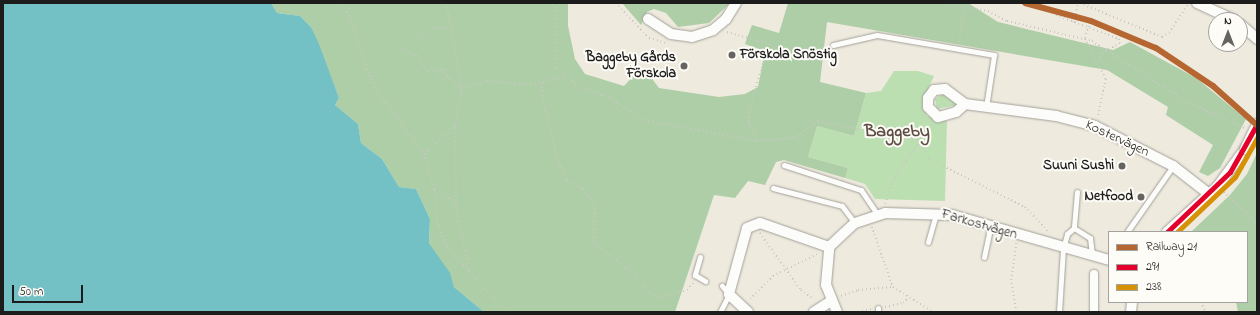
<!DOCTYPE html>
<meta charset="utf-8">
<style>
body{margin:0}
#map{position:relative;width:1260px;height:315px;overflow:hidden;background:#eeeade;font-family:"Indie Flower",sans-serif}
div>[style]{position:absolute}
.green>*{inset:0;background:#bcdfb2}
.forest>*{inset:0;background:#adcea6}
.water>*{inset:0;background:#74c1c5}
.path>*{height:1.5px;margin-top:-0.75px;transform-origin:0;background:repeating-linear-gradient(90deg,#c9c7c4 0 1px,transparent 0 4px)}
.roads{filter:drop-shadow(0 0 1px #a3a099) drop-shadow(0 0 1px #a3a099)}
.service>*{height:5px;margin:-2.5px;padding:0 2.5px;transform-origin:2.5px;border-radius:2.5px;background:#fcfcfa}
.pedestrian>*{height:8px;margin:-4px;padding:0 4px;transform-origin:4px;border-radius:4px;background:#fcfcfa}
.minor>*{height:10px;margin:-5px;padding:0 5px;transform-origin:5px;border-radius:5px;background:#fcfcfa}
.bridges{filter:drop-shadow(0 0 1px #a3a099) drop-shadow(0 0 1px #a3a099)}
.minor-bridge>*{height:10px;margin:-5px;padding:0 5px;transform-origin:5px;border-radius:5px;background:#fcfcfa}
.bus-1>*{height:5px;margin:-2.5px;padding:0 2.5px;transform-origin:2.5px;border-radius:2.5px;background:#e4002b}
.bus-2>*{height:5px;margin:-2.5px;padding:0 2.5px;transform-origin:2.5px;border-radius:2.5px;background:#d69104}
.rail-1>*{height:6px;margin:-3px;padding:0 3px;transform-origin:3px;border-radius:3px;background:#b56631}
.dots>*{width:11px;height:11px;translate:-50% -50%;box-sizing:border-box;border:2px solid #fdfcf7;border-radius:50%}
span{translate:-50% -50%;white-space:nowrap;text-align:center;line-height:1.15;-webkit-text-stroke:4px #fdfcf7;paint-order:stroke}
.poi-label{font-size:14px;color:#1c1c1c;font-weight:700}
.left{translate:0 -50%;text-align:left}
.right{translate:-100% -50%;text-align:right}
.street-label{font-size:14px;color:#1c1c1c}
.district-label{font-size:18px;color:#5e4d42;font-weight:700}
.frame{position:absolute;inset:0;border:4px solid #1c1c1c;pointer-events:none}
.legend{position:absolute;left:1108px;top:231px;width:140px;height:72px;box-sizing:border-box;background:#fdfcf7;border:1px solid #a3a29f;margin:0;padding:5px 7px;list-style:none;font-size:12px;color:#1c1c1c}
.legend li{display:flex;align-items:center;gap:8px;height:20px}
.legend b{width:20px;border:1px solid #a3a29f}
.north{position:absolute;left:1208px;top:12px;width:40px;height:40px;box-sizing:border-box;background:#fdfcf7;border:1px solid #a3a29f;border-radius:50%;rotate:0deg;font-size:11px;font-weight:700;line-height:16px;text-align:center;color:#1c1c1c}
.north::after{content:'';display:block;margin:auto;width:14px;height:18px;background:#666460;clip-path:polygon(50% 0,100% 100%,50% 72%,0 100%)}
.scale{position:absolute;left:12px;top:285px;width:71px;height:18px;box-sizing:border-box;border:2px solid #1c1c1c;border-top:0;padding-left:5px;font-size:12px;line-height:14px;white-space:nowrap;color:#1c1c1c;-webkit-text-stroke:3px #fdfcf7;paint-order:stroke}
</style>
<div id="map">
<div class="green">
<div style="clip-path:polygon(894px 71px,918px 71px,934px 76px,922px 103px,927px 116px,947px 121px,945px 201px,875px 199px,865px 184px,845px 178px,848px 168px,808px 157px,817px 126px,854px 136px,866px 93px,881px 91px)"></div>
<div style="clip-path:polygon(943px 94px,957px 104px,957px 105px,937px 109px,935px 99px)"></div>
</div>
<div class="forest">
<div style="clip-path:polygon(271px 3px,568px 3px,568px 26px,575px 59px,585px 74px,624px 86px,637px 72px,650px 76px,659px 88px,719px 97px,745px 94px,758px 87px,765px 51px,745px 44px,747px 38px,752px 25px,779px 33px,788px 3px,968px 3px,998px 22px,1113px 50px,1130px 42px,1196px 78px,1246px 119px,1220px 168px,1208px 176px,1199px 172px,1213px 145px,1166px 115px,1168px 107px,1107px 70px,827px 22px,820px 82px,866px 93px,854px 136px,817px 126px,808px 157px,848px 168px,845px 178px,784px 160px,776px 162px,765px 185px,748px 181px,735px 198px,714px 195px,675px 312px,484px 312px,454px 287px,449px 273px,429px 243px,430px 219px,416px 189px,399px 187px,382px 159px,361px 143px,358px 124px,335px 105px,339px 98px,311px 27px,300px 16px,277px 13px)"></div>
<div style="clip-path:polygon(622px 3px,730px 3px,709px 23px,678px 27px,666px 13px,654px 9px,647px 12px,641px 25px)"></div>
<div style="clip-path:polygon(1257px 153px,1257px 312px,1238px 312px,1236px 302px,1247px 302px,1247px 232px,1191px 232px,1230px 195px,1247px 174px)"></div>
</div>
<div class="water">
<div style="clip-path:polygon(3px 3px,271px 3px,277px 13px,300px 16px,311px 27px,319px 44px,339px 98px,335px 105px,358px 124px,361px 143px,382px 159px,399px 187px,416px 189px,430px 219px,429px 243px,450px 273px,454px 287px,484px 312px,3px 312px)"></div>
</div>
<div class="path">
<div style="left:338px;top:3px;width:16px;rotate:47deg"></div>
<div style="left:349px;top:15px;width:76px;rotate:70.9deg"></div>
<div style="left:374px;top:87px;width:84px;rotate:53.3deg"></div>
<div style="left:424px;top:154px;width:38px;rotate:73deg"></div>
<div style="left:435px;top:190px;width:31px;rotate:86deg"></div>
<div style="left:437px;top:221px;width:28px;rotate:69deg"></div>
<div style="left:447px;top:247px;width:88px;rotate:47.3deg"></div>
<div style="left:398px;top:3px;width:20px"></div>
<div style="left:446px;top:3px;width:86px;rotate:79.3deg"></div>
<div style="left:549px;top:3px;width:8px;rotate:30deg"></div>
<div style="left:557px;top:3px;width:65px;rotate:90deg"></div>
<div style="left:557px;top:68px;width:32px;rotate:39deg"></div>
<div style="left:582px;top:88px;width:30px;rotate:20deg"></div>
<div style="left:610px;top:98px;width:40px;rotate:32.9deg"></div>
<div style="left:644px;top:120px;width:115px;rotate:10.5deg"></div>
<div style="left:757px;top:141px;width:37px;rotate:-5deg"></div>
<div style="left:794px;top:138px;width:29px;rotate:-35deg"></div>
<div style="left:818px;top:121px;width:103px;rotate:11.2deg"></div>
<div style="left:919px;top:141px;width:21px;rotate:61deg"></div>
<div style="left:929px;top:159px;width:107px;rotate:26.6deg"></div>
<div style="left:1025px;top:207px;width:36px;rotate:46deg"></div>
<div style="left:616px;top:3px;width:48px;rotate:46.7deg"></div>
<div style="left:649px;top:38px;width:18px;rotate:16deg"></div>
<div style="left:941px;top:3px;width:48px;rotate:9.7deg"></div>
<div style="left:988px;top:11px;width:21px;rotate:28deg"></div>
<div style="left:1007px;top:21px;width:87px;rotate:13.2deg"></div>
<div style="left:1092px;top:41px;width:111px;rotate:32.8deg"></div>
<div style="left:1185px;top:101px;width:66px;rotate:24.2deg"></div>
<div style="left:1080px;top:3px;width:89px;rotate:22.5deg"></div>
<div style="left:1162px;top:37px;width:8px;rotate:-30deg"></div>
<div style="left:1169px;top:33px;width:33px;rotate:-57deg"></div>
<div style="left:1056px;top:15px;width:67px;rotate:20.9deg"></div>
<div style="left:1119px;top:39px;width:4px;rotate:76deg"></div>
<div style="left:1120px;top:43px;width:21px;rotate:149deg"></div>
<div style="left:1102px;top:54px;width:8px;rotate:113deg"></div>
<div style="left:1073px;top:22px;width:20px;rotate:-75deg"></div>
<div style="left:1089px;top:26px;width:14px;rotate:107deg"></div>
<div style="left:1085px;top:39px;width:45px;rotate:62.3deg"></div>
<div style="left:1106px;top:79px;width:39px;rotate:102deg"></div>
<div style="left:727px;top:32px;width:44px;rotate:15.9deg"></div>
<div style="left:769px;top:44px;width:67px;rotate:106.5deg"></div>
<div style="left:750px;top:108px;width:14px;rotate:94deg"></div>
<div style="left:749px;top:122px;width:21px;rotate:67deg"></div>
<div style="left:416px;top:41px;width:22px;rotate:-36deg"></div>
<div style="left:434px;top:28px;width:14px;rotate:-4deg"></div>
<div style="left:959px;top:42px;width:34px;rotate:-83deg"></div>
<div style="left:401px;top:50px;width:16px;rotate:18deg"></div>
<div style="left:416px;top:55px;width:22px;rotate:54deg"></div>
<div style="left:429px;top:73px;width:15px;rotate:-16deg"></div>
<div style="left:443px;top:69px;width:12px;rotate:59deg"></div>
<div style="left:449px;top:79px;width:16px;rotate:35deg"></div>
<div style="left:542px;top:83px;width:16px;rotate:86deg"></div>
<div style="left:543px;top:99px;width:63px;rotate:76.2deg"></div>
<div style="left:558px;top:160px;width:22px;rotate:66deg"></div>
<div style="left:567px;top:180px;width:18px;rotate:29deg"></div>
<div style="left:583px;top:189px;width:19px;rotate:51deg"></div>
<div style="left:595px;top:204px;width:39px;rotate:91deg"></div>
<div style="left:594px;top:243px;width:43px;rotate:37.4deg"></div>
<div style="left:628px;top:269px;width:40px;rotate:46deg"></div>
<div style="left:656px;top:298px;width:32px;rotate:-14deg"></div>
<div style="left:687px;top:290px;width:9px;rotate:-49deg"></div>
<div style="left:424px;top:154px;width:42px;rotate:-42.1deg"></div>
<div style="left:435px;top:190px;width:24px;rotate:30deg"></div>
<div style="left:1224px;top:192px;width:45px;rotate:43.2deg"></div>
<div style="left:885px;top:204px;width:24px;rotate:-73deg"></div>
<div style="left:892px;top:181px;width:70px;rotate:-54.9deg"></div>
<div style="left:872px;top:227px;width:64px;rotate:70.7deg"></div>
<div style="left:893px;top:287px;width:47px;rotate:32deg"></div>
<div style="left:760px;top:233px;width:70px;rotate:54.3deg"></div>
<div style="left:801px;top:290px;width:16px;rotate:35deg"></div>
<div style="left:469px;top:272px;width:64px;rotate:-101.7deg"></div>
<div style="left:456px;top:209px;width:83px;rotate:-90.7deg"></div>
<div style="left:455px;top:126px;width:39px;rotate:-80deg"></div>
<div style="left:462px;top:88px;width:26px;rotate:-16deg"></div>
<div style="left:487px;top:81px;width:44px;rotate:5.2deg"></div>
<div style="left:531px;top:85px;width:33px;rotate:-14deg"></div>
<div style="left:841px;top:296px;width:18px;rotate:-19deg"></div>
<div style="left:858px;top:290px;width:34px;rotate:-5deg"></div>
<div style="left:750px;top:299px;width:33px;rotate:-45deg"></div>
<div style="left:773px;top:276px;width:49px;rotate:-26.6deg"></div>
<div style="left:1201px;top:302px;width:9px;rotate:63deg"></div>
<div style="left:885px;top:307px;width:18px;rotate:-13deg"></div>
<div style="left:903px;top:303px;width:6px;rotate:-45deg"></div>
<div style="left:858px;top:312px;width:14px;rotate:-12deg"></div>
<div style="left:1016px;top:312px;width:32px;rotate:-99deg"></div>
<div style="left:1011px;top:280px;width:37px;rotate:-82deg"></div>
</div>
<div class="roads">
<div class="service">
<div style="left:833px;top:45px;width:45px;rotate:-12.8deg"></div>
<div style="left:877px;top:35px;width:119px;rotate:9.7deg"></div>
<div style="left:994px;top:55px;width:53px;rotate:98.7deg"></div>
<div style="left:784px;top:165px;width:81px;rotate:18deg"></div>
<div style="left:861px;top:190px;width:30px;rotate:56deg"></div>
<div style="left:773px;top:188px;width:71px;rotate:14.6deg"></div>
<div style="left:842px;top:206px;width:21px;rotate:53deg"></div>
<div style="left:1077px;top:192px;width:36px;rotate:95deg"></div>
<div style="left:1074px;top:228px;width:19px;rotate:32deg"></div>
<div style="left:1090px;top:238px;width:17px;rotate:83deg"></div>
<div style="left:1127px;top:232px;width:80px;rotate:-55.1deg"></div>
<div style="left:928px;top:242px;width:29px;rotate:-74deg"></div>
<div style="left:700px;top:257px;width:19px;rotate:106deg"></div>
<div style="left:695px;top:275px;width:12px;rotate:31deg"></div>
<div style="left:984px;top:257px;width:29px;rotate:-78deg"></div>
<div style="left:720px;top:312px;width:20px;rotate:-63deg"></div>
<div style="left:729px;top:294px;width:11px;rotate:-131deg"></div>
<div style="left:878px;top:312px;width:4px;rotate:-90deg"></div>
<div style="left:1059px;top:312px;width:63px;rotate:-86.4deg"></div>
<div style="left:1063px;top:249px;width:16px;rotate:-75deg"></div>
<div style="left:1067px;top:234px;width:9px;rotate:-41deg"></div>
</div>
<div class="pedestrian">
<div style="left:1094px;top:312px;width:38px;rotate:-90deg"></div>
</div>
<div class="minor">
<div style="left:1197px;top:3px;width:41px;rotate:24.7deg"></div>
<div style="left:648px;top:19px;width:27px;rotate:33deg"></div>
<div style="left:671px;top:34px;width:21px;rotate:8deg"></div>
<div style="left:692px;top:37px;width:22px;rotate:-18deg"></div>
<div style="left:713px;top:30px;width:17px;rotate:-40deg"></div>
<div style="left:726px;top:19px;width:19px;rotate:-58deg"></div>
<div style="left:1240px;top:24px;width:23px;rotate:41deg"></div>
<div style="left:965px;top:104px;width:12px;rotate:138deg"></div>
<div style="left:956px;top:112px;width:19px;rotate:164deg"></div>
<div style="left:938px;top:117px;width:14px;rotate:-135deg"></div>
<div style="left:928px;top:107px;width:9px;rotate:-90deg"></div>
<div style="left:928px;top:98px;width:10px;rotate:-53deg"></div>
<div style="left:934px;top:90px;width:11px;rotate:-5deg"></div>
<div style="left:945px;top:89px;width:25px;rotate:37deg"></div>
<div style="left:965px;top:104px;width:92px;rotate:7.5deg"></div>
<div style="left:1056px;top:116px;width:40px;rotate:14.4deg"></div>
<div style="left:1095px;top:126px;width:88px;rotate:27.1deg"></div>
<div style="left:1173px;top:166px;width:46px;rotate:37.9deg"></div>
<div style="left:1167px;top:232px;width:69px;rotate:-42deg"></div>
<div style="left:1218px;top:186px;width:46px;rotate:-53.9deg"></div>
<div style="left:748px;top:312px;width:26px;rotate:-137deg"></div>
<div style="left:729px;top:294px;width:68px;rotate:-74.7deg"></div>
<div style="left:747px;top:228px;width:14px;rotate:-21deg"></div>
<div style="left:760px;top:223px;width:73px;rotate:19.2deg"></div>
<div style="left:814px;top:312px;width:20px;rotate:-33deg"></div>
<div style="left:837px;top:312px;width:29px;rotate:-112deg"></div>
<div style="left:826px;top:285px;width:38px;rotate:-85deg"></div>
<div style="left:829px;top:247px;width:35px;rotate:-43deg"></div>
<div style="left:855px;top:223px;width:32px;rotate:-18deg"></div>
<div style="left:885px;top:213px;width:67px;rotate:1.7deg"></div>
<div style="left:952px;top:215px;width:163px;rotate:16deg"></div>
<div style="left:1131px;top:312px;width:10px;rotate:-84deg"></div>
</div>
</div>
<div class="bridges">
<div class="minor-bridge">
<div style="left:1245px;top:149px;width:28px;rotate:-64deg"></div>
</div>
</div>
<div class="bus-1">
<div style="left:1167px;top:232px;width:87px;rotate:-43.6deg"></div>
<div style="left:1230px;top:172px;width:55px;rotate:-60.6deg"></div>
</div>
<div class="bus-2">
<div style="left:1177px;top:232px;width:80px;rotate:-43.5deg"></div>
<div style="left:1235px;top:177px;width:45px;rotate:-60.6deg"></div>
</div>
<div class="rail-1">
<div style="left:1025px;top:3px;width:68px;rotate:15.3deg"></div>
<div style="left:1091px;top:21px;width:70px;rotate:22.6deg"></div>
<div style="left:1156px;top:48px;width:69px;rotate:33.7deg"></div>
<div style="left:1213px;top:86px;width:59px;rotate:41.6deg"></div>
</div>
<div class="dots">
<div style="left:732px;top:55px;background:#666460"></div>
<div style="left:684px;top:66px;background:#666460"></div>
<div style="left:1122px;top:166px;background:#666460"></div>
<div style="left:1141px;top:197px;background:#666460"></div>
</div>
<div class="poi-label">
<span class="left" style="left:740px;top:55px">Förskola Snöstig</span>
<span class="right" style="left:676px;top:66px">Baggeby Gårds<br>Förskola</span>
<span class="right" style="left:1114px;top:166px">Suuni Sushi</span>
<span class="right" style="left:1133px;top:197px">Netfood</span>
</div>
<div class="street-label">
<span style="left:1117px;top:139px;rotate:25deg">Kostervägen</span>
<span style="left:979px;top:225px;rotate:16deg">Farkostvägen</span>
</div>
<div class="district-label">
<span style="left:897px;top:132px">Baggeby</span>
</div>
<div class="frame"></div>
<ul class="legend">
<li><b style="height:5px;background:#b56631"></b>Railway 21</li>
<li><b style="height:5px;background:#e4002b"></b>291</li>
<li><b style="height:5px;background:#d69104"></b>238</li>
</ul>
<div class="north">N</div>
<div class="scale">50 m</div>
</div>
